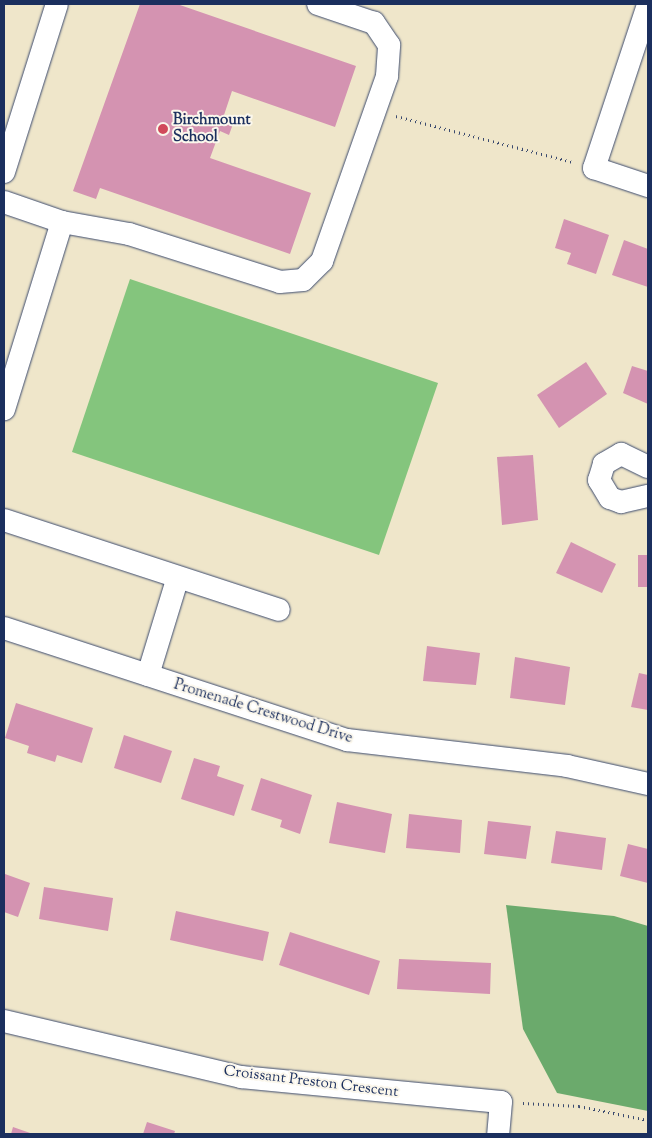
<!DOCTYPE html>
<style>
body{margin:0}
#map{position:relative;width:652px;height:1138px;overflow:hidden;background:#efe6ca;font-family:"Sorts Mill Goudy",serif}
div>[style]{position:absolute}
.green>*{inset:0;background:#84c57d}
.forest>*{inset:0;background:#6baa6c}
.building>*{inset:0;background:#d493b1}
.path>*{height:3px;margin-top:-1.5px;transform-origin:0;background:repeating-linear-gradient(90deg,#3b4a6e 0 1px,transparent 0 5px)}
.roads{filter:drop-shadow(0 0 1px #3b4a6e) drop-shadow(0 0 1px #3b4a6e)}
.minor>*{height:22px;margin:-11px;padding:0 11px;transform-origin:11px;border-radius:11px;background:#fff}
.dots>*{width:14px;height:14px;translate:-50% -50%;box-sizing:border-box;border:2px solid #fbf7ec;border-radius:50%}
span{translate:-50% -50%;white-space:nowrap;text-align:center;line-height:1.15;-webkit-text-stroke:4px #fbf7ec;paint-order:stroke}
.poi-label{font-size:15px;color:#1b2f5e;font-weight:700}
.left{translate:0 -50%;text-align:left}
.street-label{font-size:15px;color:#1b2f5e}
.frame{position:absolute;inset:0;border:5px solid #1b2f5e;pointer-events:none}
</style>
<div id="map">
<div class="green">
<div style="clip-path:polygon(130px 279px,438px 383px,379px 555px,72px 452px)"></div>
</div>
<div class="forest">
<div style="clip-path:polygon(506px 905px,614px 916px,648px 926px,648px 1111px,557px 1093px,523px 1029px)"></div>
</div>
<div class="building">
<div style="clip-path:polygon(140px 4px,177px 4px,356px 66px,335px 127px,232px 91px,223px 118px,234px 121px,229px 135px,220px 131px,210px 158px,311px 193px,290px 254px,100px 188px,96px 199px,73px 191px)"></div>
<div style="clip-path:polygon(564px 219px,609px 235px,596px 274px,567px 264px,571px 253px,555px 248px)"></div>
<div style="clip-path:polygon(624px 240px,648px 249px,648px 287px,612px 275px)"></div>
<div style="clip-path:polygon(586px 362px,607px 394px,559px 428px,537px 395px)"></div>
<div style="clip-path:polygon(632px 366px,648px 371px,648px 404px,623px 393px)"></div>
<div style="clip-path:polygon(533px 455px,538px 520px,502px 525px,497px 457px)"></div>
<div style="clip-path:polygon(571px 542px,616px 564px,602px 593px,556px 573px)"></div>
<div style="clip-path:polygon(638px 555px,648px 555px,648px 587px,638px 587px)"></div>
<div style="clip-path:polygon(427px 646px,480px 653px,476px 685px,423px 681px)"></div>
<div style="clip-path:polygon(515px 657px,570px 667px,565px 705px,510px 698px)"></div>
<div style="clip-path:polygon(639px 673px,648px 675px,648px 710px,631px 707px)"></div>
<div style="clip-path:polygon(16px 703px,93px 728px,82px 763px,57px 755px,55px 762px,27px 753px,29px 746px,5px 738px)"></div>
<div style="clip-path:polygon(124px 735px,172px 751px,161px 783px,114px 768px)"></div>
<div style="clip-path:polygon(194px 758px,220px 766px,217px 776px,244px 785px,234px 816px,181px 799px)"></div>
<div style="clip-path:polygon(261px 778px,312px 795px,300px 834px,280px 827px,282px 820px,251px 810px)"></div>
<div style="clip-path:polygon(337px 802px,392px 814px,385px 853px,329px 843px)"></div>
<div style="clip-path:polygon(409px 814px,462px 820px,460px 853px,406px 848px)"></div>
<div style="clip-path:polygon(488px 821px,531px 826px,526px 859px,484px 854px)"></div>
<div style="clip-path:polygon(556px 831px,606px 838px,602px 870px,551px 863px)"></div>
<div style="clip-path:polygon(628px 844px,648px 849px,648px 883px,620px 876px)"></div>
<div style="clip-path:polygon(5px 874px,30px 883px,18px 917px,4px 912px)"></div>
<div style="clip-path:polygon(44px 887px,113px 898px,108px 931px,39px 919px)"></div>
<div style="clip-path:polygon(176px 911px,269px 932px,263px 961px,170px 940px)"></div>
<div style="clip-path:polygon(290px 932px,380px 961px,369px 995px,279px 965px)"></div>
<div style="clip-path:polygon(399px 959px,491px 963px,490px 994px,397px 989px)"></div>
<div style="clip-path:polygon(147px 1122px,175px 1131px,174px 1134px,143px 1134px)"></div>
<div style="clip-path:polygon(13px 1127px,33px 1134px,11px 1134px)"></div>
</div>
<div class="path">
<div style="left:396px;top:116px;width:182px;rotate:14.6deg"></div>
<div style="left:523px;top:1103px;width:56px;rotate:3.1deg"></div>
<div style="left:579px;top:1106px;width:70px;rotate:11.5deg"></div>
</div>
<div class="roads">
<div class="minor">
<div style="left:648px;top:5px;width:172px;rotate:108.3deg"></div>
<div style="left:594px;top:168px;width:57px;rotate:18.4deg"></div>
<div style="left:4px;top:172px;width:176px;rotate:-72.5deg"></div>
<div style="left:4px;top:202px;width:61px;rotate:19deg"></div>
<div style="left:62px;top:222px;width:196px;rotate:107.2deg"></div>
<div style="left:62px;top:222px;width:68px;rotate:10.2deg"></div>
<div style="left:129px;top:234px;width:158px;rotate:17.6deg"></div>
<div style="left:280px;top:282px;width:23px;rotate:-5deg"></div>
<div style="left:303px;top:280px;width:27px;rotate:-45deg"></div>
<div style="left:322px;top:261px;width:196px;rotate:-70.6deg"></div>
<div style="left:387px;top:76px;width:31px;rotate:-86deg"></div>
<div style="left:389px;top:45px;width:27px;rotate:-124deg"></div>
<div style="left:374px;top:23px;width:59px;rotate:-161.3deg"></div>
<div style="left:648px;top:467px;width:30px;rotate:-154deg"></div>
<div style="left:621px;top:454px;width:20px;rotate:150deg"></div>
<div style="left:604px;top:464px;width:17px;rotate:107deg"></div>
<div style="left:599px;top:480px;width:21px;rotate:59deg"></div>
<div style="left:610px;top:498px;width:12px;rotate:20deg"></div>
<div style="left:621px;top:502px;width:28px;rotate:-13deg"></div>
<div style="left:4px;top:520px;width:289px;rotate:18.1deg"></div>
<div style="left:4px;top:628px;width:361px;rotate:18.1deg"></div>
<div style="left:347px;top:740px;width:222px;rotate:6.7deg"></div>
<div style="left:567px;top:766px;width:83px;rotate:12.5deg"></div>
<div style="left:148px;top:675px;width:102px;rotate:-73deg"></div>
<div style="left:4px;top:1021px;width:244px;rotate:13.3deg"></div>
<div style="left:241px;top:1077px;width:261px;rotate:5.5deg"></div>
<div style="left:501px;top:1102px;width:32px;rotate:95deg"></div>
</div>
</div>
<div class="dots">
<div style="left:163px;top:129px;background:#d1495b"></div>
</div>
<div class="poi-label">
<span class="left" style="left:173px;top:129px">Birchmount<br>School</span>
</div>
<div class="street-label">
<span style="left:263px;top:712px;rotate:17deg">Promenade Crestwood Drive</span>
<span style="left:311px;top:1082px;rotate:7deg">Croissant Preston Crescent</span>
</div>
<div class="frame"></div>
</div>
